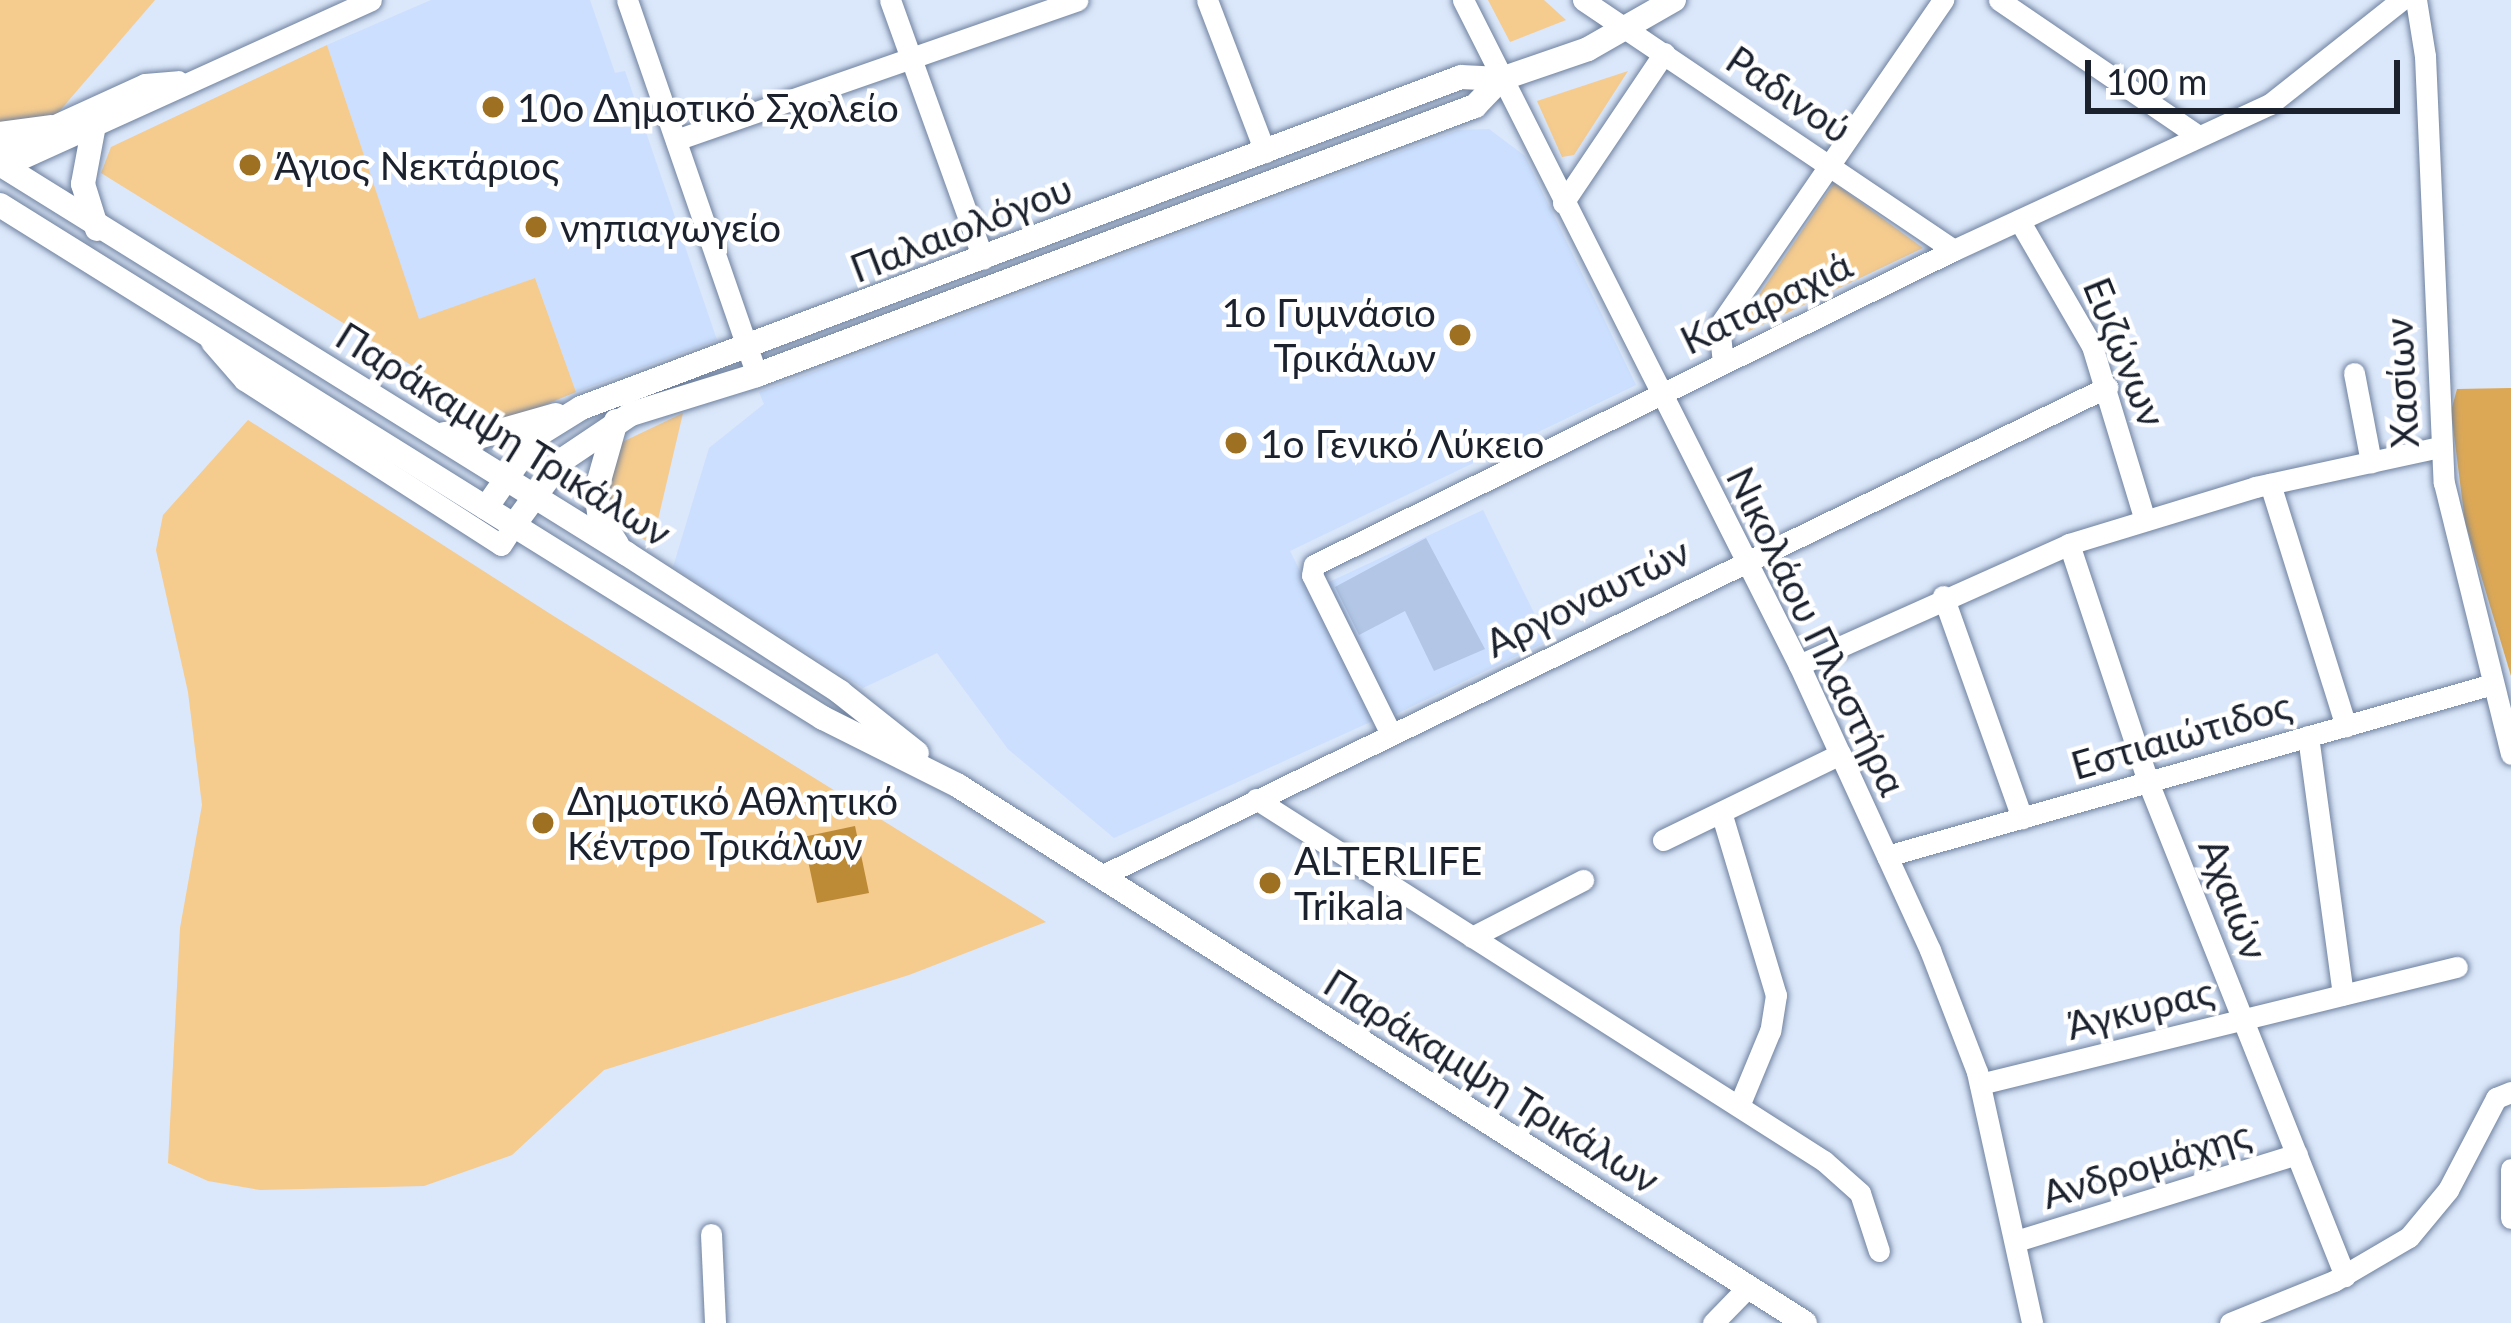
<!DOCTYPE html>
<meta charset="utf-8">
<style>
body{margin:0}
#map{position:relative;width:2511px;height:1323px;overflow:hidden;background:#dbe7fa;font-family:Lato,sans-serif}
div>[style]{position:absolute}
.built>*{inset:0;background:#ccdffe}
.green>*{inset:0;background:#f5cb8e}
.forest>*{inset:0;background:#dca856}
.water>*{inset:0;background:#bd8a36}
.building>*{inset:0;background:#b3c6e6}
.roads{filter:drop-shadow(0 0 3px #6f819e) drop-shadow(0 0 3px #6f819e)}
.minor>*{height:21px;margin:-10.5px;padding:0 10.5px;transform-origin:10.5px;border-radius:10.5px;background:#fff}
.major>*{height:24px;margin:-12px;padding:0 12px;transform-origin:12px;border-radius:12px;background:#fff}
.dots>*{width:33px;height:33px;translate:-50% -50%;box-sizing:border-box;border:6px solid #fff;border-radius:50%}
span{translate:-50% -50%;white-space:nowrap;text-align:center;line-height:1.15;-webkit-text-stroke:9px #fff;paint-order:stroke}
.street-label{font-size:39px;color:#1b222e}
.poi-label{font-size:39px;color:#1b222e}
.left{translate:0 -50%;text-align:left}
.right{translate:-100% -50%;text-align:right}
.scale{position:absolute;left:2085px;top:60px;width:315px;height:54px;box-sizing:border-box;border:6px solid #1b222e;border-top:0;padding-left:15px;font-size:36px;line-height:42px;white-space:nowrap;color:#1b222e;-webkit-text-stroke:9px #fff;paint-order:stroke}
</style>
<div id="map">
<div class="built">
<div style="clip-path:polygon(431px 0,590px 0,615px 73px,625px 71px,717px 340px,576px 392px,535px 278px,419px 320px,327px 45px)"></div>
<div style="clip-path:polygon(1489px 129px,1525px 156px,1636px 385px,1290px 551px,1375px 720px,1114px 838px,1008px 749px,937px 653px,863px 688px,673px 567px,709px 448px,764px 404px,759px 392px,1458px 130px)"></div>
<div style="clip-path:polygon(1483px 510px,1548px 641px,1392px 716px,1327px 583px)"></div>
</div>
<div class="green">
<div style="clip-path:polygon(0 0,155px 0,57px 114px,45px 123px,0 125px)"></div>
<div style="clip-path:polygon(1488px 0,1544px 0,1566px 20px,1510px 42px)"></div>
<div style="clip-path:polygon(327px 45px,419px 319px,535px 278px,576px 392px,503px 422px,101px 173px,111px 147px)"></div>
<div style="clip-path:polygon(1628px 71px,1574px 155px,1562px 157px,1537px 101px)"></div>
<div style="clip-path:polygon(1834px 183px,1923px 248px,1745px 333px,1743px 319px)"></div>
<div style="clip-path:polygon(683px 413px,652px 545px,620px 523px,604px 490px,616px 445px)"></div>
<div style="clip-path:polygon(248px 420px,552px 615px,1046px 922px,909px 975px,604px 1070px,512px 1155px,424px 1186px,260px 1190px,208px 1181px,168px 1163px,180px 928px,202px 805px,188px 692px,156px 550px,163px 515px)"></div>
</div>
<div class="forest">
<div style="clip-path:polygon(2511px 388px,2511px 676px,2465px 522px,2451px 411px,2457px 389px)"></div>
</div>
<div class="water">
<div style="clip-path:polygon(855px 826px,869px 893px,817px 903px,803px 837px)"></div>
</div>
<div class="building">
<div style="clip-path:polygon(1426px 538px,1485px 649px,1434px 671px,1405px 611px,1359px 635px,1335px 587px)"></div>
</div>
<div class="roads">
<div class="minor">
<div style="left:627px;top:0;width:397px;rotate:70.9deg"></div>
<div style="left:890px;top:0;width:275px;rotate:70.2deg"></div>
<div style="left:1207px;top:0;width:163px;rotate:69.1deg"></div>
<div style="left:1463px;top:0;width:745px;rotate:63.19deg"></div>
<div style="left:1799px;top:665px;width:314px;rotate:65.3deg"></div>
<div style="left:1930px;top:950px;width:131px;rotate:68.9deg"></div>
<div style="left:1977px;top:1072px;width:257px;rotate:77.6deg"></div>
<div style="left:1583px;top:0;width:447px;rotate:34deg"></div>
<div style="left:1999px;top:0;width:241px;rotate:34.3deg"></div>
<div style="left:2416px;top:0;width:57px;rotate:80.9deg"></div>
<div style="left:2425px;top:56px;width:427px;rotate:87.5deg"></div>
<div style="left:2444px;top:483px;width:279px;rotate:76.1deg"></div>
<div style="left:676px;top:140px;width:425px;rotate:-19.2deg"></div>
<div style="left:0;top:150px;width:159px;rotate:-24.5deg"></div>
<div style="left:145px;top:84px;width:33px;rotate:-5deg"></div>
<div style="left:3px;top:167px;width:404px;rotate:-24.4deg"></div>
<div style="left:1563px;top:203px;width:181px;rotate:-56deg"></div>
<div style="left:2019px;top:220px;width:146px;rotate:59.9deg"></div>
<div style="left:2092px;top:346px;width:182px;rotate:73.1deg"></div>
<div style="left:211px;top:342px;width:50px;rotate:49deg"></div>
<div style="left:244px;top:380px;width:305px;rotate:32.7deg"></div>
<div style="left:501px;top:545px;width:24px;rotate:-57deg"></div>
<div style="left:1723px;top:363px;width:37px;rotate:-96deg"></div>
<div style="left:1719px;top:326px;width:396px;rotate:-55.5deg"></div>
<div style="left:2354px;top:373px;width:91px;rotate:79.2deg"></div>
<div style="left:2270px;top:484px;width:254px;rotate:72.6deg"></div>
<div style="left:2069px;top:544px;width:251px;rotate:71.6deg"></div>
<div style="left:2148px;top:782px;width:532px;rotate:68.26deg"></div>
<div style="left:1943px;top:596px;width:236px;rotate:70.4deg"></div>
<div style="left:1799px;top:665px;width:296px;rotate:-24.1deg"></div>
<div style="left:2069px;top:544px;width:195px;rotate:-17deg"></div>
<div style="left:2255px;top:487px;width:189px;rotate:-12.2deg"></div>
<div style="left:1390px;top:732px;width:175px;rotate:-116.4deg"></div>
<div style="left:1312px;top:575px;width:10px;rotate:-79deg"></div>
<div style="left:1314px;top:565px;width:713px;rotate:-26.21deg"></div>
<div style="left:1954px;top:250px;width:348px;rotate:-24.8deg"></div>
<div style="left:2270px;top:104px;width:167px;rotate:-38.4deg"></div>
<div style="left:2308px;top:736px;width:261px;rotate:82.3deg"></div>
<div style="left:1256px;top:799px;width:674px;rotate:32.51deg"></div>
<div style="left:1824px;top:1161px;width:48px;rotate:41.6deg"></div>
<div style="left:1860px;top:1193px;width:61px;rotate:71.9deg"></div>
<div style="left:1721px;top:812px;width:191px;rotate:73.3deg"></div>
<div style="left:1776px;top:995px;width:36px;rotate:99deg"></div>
<div style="left:1770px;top:1031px;width:81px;rotate:112.5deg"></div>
<div style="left:1663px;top:840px;width:197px;rotate:-25.9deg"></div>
<div style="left:1887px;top:856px;width:630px;rotate:-15.85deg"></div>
<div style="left:1101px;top:876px;width:1119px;rotate:-25.92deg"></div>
<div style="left:1472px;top:937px;width:125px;rotate:-27.2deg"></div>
<div style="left:1980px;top:1084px;width:491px;rotate:-13.8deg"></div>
<div style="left:2511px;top:1169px;width:49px;rotate:90deg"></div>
<div style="left:711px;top:1234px;width:89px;rotate:87.4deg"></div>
<div style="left:2016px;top:1241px;width:294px;rotate:-17.2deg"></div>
<div style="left:1713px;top:1323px;width:50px;rotate:-45.8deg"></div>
<div style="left:2230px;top:1323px;width:112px;rotate:-22deg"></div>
<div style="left:2334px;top:1281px;width:87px;rotate:-30.4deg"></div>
<div style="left:2409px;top:1237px;width:61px;rotate:-50.3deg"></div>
<div style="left:2448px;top:1190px;width:104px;rotate:-62.4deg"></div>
<div style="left:2496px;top:1098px;width:16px;rotate:-22deg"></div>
</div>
<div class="major">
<div style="left:94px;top:125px;width:60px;rotate:100.6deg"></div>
<div style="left:83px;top:184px;width:47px;rotate:72.7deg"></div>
<div style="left:0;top:134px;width:51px;rotate:-7.8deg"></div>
<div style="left:0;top:164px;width:738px;rotate:31.88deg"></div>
<div style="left:627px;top:554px;width:254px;rotate:32.9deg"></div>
<div style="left:840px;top:692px;width:98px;rotate:38.4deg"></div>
<div style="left:0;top:205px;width:970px;rotate:31.94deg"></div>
<div style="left:823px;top:718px;width:150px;rotate:26.6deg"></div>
<div style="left:957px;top:785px;width:1004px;rotate:32.39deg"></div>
<div style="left:616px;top:421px;width:73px;rotate:105.9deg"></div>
<div style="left:596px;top:491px;width:27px;rotate:82deg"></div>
<div style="left:600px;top:518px;width:31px;rotate:57deg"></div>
<div style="left:444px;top:434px;width:31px;rotate:7deg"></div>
<div style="left:475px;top:438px;width:84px;rotate:-15.9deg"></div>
<div style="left:486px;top:508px;width:88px;rotate:-55.2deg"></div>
<div style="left:536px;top:436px;width:53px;rotate:-31.9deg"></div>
<div style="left:581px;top:408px;width:940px;rotate:-20.61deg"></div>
<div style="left:1461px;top:77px;width:40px;rotate:2.9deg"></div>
<div style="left:1501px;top:79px;width:92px;rotate:-19deg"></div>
<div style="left:1588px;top:49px;width:99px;rotate:-29.7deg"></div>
<div style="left:514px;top:525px;width:79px;rotate:-53.7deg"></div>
<div style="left:561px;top:461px;width:84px;rotate:-33.9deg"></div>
<div style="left:631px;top:414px;width:132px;rotate:-17.2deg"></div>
<div style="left:757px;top:375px;width:767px;rotate:-20.54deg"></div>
<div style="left:1475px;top:106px;width:37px;rotate:-46deg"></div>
</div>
</div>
<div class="dots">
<div style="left:493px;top:107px;background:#9e7122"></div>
<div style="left:250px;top:165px;background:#9e7122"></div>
<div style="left:536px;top:227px;background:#9e7122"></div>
<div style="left:1460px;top:335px;background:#9e7122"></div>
<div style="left:1236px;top:443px;background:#9e7122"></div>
<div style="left:543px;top:823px;background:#9e7122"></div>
<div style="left:1270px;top:883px;background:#9e7122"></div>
</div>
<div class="street-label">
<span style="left:1789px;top:94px;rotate:34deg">Ραδινού</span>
<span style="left:961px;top:228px;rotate:-21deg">Παλαιολόγου</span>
<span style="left:1766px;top:302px;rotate:-26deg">Καταραχιά</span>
<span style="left:2125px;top:352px;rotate:68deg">Ευζώνων</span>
<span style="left:2401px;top:383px;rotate:-93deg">Χασίων</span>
<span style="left:504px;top:434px;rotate:32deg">Παράκαμψη Τρικάλων</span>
<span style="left:1587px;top:597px;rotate:-26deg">Αργοναυτών</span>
<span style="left:1817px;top:631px;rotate:64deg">Νικολάου Πλαστήρα</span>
<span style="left:2181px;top:735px;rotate:-16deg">Εστιαιώτιδος</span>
<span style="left:2234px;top:899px;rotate:69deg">Αχαιών</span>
<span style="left:2140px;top:1008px;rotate:-14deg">Άγκυρας</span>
<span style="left:1492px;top:1081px;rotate:32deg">Παράκαμψη Τρικάλων</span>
<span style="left:2146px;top:1164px;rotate:-17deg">Ανδρομάχης</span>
</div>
<div class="poi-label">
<span class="left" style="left:517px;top:107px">10ο Δημοτικό Σχολείο</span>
<span class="left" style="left:274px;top:165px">Άγιος Νεκτάριος</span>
<span class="left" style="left:560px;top:227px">νηπιαγωγείο</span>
<span class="right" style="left:1436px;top:335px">1ο Γυμνάσιο<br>Τρικάλων</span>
<span class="left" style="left:1260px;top:443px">1ο Γενικό Λύκειο</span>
<span class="left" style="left:567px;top:823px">Δημοτικό Αθλητικό<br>Κέντρο Τρικάλων</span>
<span class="left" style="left:1294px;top:883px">ALTERLIFE<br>Trikala</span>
</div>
<div class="scale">100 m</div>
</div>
